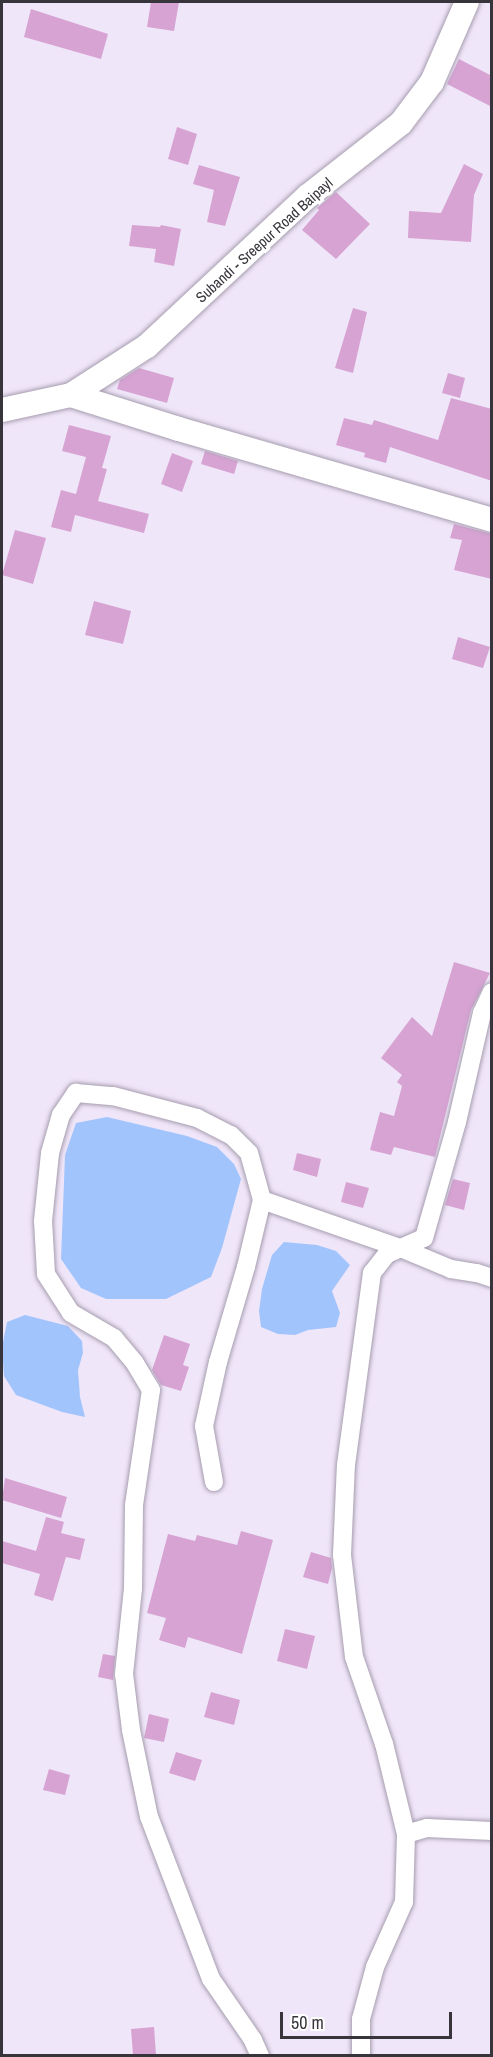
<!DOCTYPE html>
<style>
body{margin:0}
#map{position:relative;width:493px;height:2057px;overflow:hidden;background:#f0e6f9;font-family:"Archivo Narrow",sans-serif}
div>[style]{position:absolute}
.water>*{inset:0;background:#a2c4fc}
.building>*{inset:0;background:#d7a3d3}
.roads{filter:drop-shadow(0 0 2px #a69daf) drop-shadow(0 0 2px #a69daf)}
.minor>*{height:18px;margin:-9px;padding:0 9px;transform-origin:9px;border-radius:9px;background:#fff}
.tertiary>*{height:24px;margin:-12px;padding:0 12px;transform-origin:12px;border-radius:12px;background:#fff}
span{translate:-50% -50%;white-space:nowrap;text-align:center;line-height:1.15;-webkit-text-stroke:6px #fff;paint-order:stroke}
.street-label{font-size:15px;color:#38343c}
.frame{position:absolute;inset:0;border:3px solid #38343c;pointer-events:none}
.scale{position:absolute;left:280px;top:2012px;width:172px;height:27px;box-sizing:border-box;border:3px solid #38343c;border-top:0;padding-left:8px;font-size:18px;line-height:21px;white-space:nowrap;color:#38343c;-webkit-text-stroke:4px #fff;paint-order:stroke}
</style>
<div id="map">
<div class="water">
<div style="clip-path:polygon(107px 1117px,187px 1136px,217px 1147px,234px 1164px,241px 1179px,222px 1248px,211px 1277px,166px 1299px,106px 1299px,81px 1288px,61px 1259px,65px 1155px,76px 1123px)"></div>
<div style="clip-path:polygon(284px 1242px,317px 1245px,336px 1251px,350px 1265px,332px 1291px,340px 1313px,336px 1327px,308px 1330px,295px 1335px,278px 1334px,261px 1327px,259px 1311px,262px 1289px,272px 1255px)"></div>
<div style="clip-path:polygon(25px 1315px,68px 1326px,82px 1341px,83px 1353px,78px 1370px,80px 1397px,85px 1417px,62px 1412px,16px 1395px,4px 1376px,2px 1347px,7px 1322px)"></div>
</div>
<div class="building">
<div style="clip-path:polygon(151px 2px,179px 2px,174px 31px,147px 27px)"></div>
<div style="clip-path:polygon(31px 9px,108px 34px,101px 59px,24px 37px)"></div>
<div style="clip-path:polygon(459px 59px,492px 76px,492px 107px,447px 84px)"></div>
<div style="clip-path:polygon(177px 127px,197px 134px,188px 165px,168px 159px)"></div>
<div style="clip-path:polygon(464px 164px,483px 174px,474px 195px,471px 242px,408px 238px,409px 211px,441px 213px)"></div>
<div style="clip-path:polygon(199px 165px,240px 177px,225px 226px,207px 222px,214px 190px,193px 184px)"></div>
<div style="clip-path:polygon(336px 192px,370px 224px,336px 259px,302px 230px,319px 210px,317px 208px)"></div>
<div style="clip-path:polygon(132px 225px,160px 227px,161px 225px,181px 229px,174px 266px,154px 262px,156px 249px,129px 246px)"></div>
<div style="clip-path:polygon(353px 308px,367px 312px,353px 373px,335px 368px)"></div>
<div style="clip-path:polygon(139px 368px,174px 378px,167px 403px,117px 389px,120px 380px)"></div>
<div style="clip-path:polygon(448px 373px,465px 378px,460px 398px,442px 393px)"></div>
<div style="clip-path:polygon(451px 398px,492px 409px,492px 481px,390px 447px,386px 463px,364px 457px,365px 453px,336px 445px,344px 418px,372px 425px,374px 420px,438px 440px)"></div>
<div style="clip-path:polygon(69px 425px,111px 436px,102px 468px,107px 469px,98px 501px,149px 514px,144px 533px,75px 515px,71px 532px,51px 527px,61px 490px,76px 494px,86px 457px,62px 451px)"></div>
<div style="clip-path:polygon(205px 451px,238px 461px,234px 474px,201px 464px)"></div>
<div style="clip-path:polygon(172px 453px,193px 461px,182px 492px,161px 484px)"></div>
<div style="clip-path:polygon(454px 524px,492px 534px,492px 579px,454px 570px,462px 540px,450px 538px)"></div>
<div style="clip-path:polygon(15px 530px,46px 538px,33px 584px,2px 575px)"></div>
<div style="clip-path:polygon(94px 601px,131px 611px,123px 644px,85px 635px)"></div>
<div style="clip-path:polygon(458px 637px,490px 647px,483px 668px,452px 659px)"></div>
<div style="clip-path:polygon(454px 962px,490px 973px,471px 1010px,435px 1157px,394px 1147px,391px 1155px,370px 1150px,380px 1112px,394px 1116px,402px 1086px,397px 1082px,402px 1075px,381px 1058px,412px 1017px,432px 1036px)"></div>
<div style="clip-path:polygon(297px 1153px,321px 1159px,317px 1177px,293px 1170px)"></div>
<div style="clip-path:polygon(453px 1179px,470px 1183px,464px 1210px,445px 1205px)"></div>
<div style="clip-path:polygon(346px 1182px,369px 1188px,363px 1208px,341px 1202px)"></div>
<div style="clip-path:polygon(164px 1335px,190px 1344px,183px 1365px,189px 1367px,181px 1391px,161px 1385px,152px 1370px)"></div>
<div style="clip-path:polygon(5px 1478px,67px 1497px,61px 1518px,2px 1500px)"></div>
<div style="clip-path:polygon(46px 1517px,64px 1522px,61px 1533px,85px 1539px,80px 1560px,66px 1557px,53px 1601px,34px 1595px,40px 1574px,2px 1563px,2px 1541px,36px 1551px)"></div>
<div style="clip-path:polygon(241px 1531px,273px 1540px,242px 1654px,188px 1637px,185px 1648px,159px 1640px,166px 1618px,147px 1613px,168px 1534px,195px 1541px,197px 1535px,237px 1545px)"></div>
<div style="clip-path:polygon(311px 1552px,331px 1558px,332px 1568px,328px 1584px,303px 1577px)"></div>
<div style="clip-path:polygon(285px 1629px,315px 1636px,307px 1669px,277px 1661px)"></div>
<div style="clip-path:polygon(103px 1654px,115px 1656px,113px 1680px,98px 1677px)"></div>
<div style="clip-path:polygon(211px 1692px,240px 1700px,234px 1725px,204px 1717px)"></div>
<div style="clip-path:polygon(149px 1714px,169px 1719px,164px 1742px,144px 1738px)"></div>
<div style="clip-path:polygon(176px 1752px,202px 1760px,195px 1781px,169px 1773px)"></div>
<div style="clip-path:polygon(49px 1769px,70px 1775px,65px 1795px,43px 1790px)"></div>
<div style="clip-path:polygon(154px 2027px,156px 2055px,133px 2055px,131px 2029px)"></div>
</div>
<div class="roads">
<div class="minor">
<div style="left:214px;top:1482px;width:57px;rotate:-100.1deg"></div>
<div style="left:204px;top:1426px;width:66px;rotate:-77.7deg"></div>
<div style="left:218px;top:1362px;width:99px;rotate:-73.6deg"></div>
<div style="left:246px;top:1267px;width:69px;rotate:-76.6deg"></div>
<div style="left:406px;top:1834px;width:22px;rotate:-16deg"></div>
<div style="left:427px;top:1828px;width:65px;rotate:2.6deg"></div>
<div style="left:260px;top:2056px;width:17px;rotate:-114deg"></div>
<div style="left:253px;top:2040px;width:74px;rotate:-124.5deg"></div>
<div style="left:211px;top:1979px;width:173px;rotate:-110.9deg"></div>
<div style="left:149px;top:1817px;width:89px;rotate:-101.7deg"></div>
<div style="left:131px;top:1730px;width:56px;rotate:-97.1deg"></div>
<div style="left:124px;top:1674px;width:85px;rotate:-84deg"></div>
<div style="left:133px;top:1589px;width:84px;rotate:-89.3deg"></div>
<div style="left:134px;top:1505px;width:116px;rotate:-81.6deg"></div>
<div style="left:151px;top:1390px;width:31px;rotate:-121deg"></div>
<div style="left:135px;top:1363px;width:33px;rotate:-130deg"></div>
<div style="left:114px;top:1338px;width:50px;rotate:-149.8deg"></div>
<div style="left:71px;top:1313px;width:46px;rotate:-122.7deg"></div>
<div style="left:46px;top:1274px;width:53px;rotate:-93.2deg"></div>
<div style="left:43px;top:1221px;width:68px;rotate:-84.1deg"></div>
<div style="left:50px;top:1153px;width:40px;rotate:-74deg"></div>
<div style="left:61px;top:1115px;width:27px;rotate:-56deg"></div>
<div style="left:76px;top:1093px;width:37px;rotate:5deg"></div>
<div style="left:113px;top:1096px;width:87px;rotate:14.7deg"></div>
<div style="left:197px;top:1118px;width:38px;rotate:27deg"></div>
<div style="left:231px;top:1135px;width:25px;rotate:45deg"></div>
<div style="left:249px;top:1153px;width:49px;rotate:74.5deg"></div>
<div style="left:262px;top:1200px;width:149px;rotate:19.2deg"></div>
<div style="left:403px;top:1249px;width:52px;rotate:22.6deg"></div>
<div style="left:451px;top:1269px;width:26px;rotate:9deg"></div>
<div style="left:477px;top:1273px;width:16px;rotate:18deg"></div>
<div style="left:361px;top:2056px;width:37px;rotate:-90deg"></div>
<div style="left:361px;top:2019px;width:54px;rotate:-74.9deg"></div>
<div style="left:375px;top:1967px;width:71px;rotate:-66deg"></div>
<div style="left:404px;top:1902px;width:68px;rotate:-88.3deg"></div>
<div style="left:406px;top:1834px;width:93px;rotate:-103.7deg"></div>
<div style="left:384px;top:1744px;width:92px;rotate:-109deg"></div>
<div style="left:354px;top:1657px;width:103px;rotate:-96.7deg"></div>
<div style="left:342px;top:1555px;width:90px;rotate:-87.5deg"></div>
<div style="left:346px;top:1465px;width:194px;rotate:-82.3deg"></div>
<div style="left:372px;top:1273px;width:24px;rotate:-52deg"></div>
<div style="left:387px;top:1254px;width:40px;rotate:-23.4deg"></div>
<div style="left:424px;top:1238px;width:121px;rotate:-74.1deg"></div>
<div style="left:457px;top:1122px;width:112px;rotate:-77.1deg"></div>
<div style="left:482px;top:1013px;width:23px;rotate:-65deg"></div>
</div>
<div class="tertiary">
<div style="left:71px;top:395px;width:113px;rotate:17.5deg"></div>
<div style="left:179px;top:429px;width:326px;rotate:16.2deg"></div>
<div style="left:2px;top:410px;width:71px;rotate:-12.3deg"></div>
<div style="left:71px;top:395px;width:90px;rotate:-32.8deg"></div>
<div style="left:147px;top:346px;width:220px;rotate:-43deg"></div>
<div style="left:308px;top:196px;width:118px;rotate:-38.1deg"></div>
<div style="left:401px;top:123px;width:51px;rotate:-52.9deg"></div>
<div style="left:432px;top:82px;width:87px;rotate:-66.4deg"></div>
</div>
</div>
<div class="street-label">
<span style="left:264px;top:240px;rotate:-42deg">Subandi - Sreepur Road Baipayl</span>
</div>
<div class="frame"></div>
<div class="scale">50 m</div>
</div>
